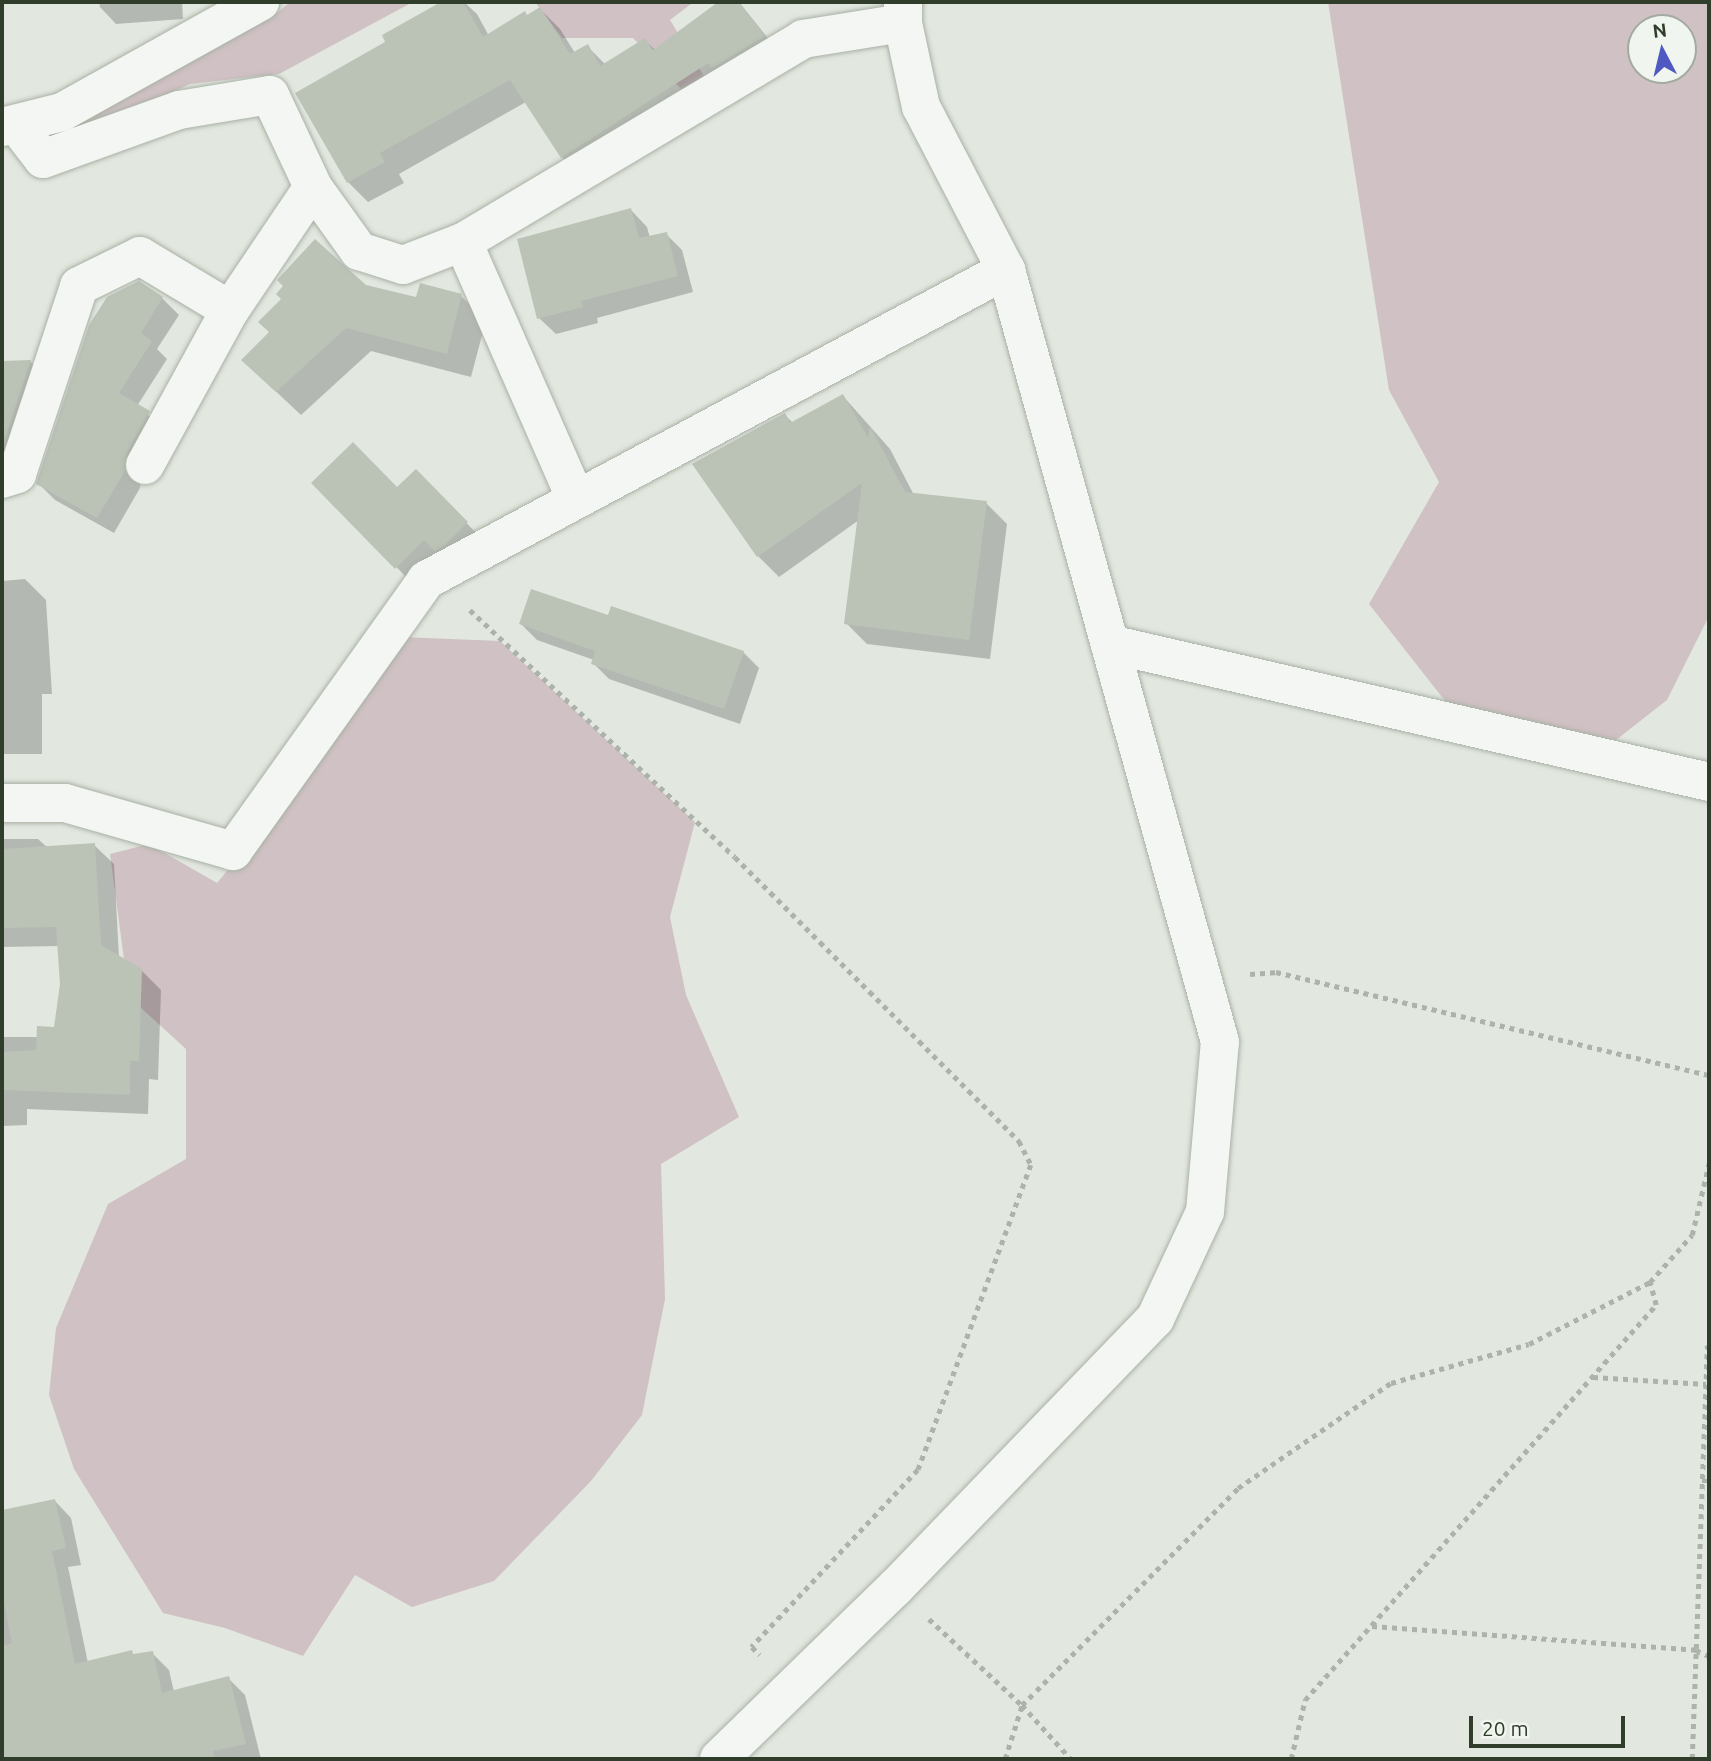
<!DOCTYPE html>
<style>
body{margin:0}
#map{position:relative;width:1711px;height:1761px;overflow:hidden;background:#e2e7df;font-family:Ubuntu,sans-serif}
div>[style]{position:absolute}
.green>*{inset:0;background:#d0c1c4}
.shadow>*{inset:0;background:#0003}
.building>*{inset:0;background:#bbc3b7}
.path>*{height:4.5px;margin-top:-2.25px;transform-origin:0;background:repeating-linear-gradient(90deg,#acb3aa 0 5px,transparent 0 10px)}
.roads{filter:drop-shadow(0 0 2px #a9b1a5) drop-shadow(0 0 2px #a9b1a5)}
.minor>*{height:38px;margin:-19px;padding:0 19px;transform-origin:19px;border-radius:19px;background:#f3f6f2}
span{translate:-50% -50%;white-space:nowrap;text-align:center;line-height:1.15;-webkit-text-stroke:5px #f1f5ef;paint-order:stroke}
.frame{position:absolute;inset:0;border:4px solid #2f3d2a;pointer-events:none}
.north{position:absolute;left:1627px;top:14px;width:70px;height:70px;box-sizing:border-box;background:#f1f5ef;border:2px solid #a3aba0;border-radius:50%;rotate:353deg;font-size:19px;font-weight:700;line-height:28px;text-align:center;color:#2f3d2a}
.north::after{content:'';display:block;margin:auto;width:24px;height:32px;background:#5058c1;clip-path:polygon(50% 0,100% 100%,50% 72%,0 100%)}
.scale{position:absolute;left:1469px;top:1716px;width:156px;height:32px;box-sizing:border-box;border:4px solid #2f3d2a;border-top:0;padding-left:9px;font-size:21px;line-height:24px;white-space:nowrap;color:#2f3d2a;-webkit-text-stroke:5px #f1f5ef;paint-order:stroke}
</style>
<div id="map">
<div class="green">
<div style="clip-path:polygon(290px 2px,413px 2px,279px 74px,190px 84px,68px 141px,63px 124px,272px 17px)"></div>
<div style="clip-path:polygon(535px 2px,708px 2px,691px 4px,670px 20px,704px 76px,683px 91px,633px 38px,562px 38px)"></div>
<div style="clip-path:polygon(evenodd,1328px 2px,1709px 2px,1709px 616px,1667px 700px,1616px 740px,1464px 725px,1369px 604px,1439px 482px,1389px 390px,1328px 2px,1641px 28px,1683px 28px,1683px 70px,1641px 70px,1641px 28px)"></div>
<div style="clip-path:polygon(401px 637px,500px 641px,695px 822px,670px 917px,686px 995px,739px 1117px,661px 1164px,665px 1299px,642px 1415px,591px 1481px,494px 1581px,412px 1607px,355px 1575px,303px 1656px,225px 1628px,163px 1613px,74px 1469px,49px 1395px,56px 1328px,108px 1204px,186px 1159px,186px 1049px,129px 997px,110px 854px,149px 844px,217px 883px,248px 846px)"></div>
</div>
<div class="shadow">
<div style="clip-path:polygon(99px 2px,182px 2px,183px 19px,116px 24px,100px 7px)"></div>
<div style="clip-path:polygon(444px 2px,464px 2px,477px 14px,489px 36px,540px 9px,560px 29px,575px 53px,587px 46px,606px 65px,645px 40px,655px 50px,721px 2px,739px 2px,783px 57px,582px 177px,562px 157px,526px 102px,399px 174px,404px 183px,368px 202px,348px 182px,388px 43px,384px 36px)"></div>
<div style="clip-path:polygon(631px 210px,647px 227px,650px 238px,666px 234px,682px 250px,693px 292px,597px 318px,598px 323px,556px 334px,539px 318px)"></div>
<div style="clip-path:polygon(139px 283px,162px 298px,179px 315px,157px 349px,167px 359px,137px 406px,165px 429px,142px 472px,140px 488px,114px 533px,55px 500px,38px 483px)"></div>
<div style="clip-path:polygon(365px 287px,418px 299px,461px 296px,486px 320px,471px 377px,371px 351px,301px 415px,268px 384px)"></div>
<div style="clip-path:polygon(31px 362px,47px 378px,2px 464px,2px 363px)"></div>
<div style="clip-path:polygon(843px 396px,890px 449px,914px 495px,986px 503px,1007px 524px,990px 659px,867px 644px,846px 623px,859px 520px,779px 577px,758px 556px,695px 465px,785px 415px,793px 423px)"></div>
<div style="clip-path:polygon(416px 471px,483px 540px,413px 584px,314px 483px,397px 490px)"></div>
<div style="clip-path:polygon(25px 579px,46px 600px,52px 694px,42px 694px,42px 754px,2px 754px,2px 581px)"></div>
<div style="clip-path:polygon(609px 617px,743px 652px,759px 668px,740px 724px,609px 679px,593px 663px,594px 660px,537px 640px,521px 624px)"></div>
<div style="clip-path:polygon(2px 839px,38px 839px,48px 848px,94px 845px,114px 864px,119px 958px,141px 970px,161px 990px,158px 1080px,149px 1079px,148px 1114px,27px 1109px,27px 1125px,2px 1126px,2px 1037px,39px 1037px,55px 1028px,62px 984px,59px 946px,2px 947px)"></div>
<div style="clip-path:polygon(55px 1501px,71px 1518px,81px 1565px,68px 1567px,88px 1663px,131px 1652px,135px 1656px,152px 1653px,169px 1670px,174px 1692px,228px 1678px,245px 1695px,261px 1759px,2px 1759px,2px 1512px)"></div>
</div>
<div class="building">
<div style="clip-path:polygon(441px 2px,463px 2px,483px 37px,525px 11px,527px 15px,540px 7px,570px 54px,588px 44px,600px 66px,645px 38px,653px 50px,718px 2px,739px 2px,765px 36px,712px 68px,708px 63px,561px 158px,510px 80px,380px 153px,385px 162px,347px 183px,295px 93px,385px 42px,382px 35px)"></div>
<div style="clip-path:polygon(631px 208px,639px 238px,667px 232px,678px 276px,581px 301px,583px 307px,537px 319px,517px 239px)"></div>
<div style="clip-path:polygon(315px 239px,366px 285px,416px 297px,420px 283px,462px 294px,447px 354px,346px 328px,276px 392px,241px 360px,269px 332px,258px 322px,281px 299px,276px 294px,283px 286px,277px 280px)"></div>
<div style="clip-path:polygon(139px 281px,163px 297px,141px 333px,152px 341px,119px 393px,150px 411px,126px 454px,125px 471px,97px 518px,36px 484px,89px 325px,107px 297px)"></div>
<div style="clip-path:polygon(31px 360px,2px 448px,2px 361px)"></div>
<div style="clip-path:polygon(843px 394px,868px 438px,870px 426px,905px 492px,987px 501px,969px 640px,844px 624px,862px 483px,757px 557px,692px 464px,785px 413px,790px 423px)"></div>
<div style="clip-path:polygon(353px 442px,397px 487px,416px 469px,468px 522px,445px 545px,434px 551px,424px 540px,395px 569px,311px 483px)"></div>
<div style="clip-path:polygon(531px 589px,608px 615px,611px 606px,744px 651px,724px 709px,591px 664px,595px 651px,519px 624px)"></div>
<div style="clip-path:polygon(95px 843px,101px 945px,142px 969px,139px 1061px,130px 1061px,130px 1095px,2px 1090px,2px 1052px,36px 1050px,37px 1026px,54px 1027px,60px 984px,56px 927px,2px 928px,2px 849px)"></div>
<div style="clip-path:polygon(55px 1499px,66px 1548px,52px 1551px,75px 1664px,132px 1650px,133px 1654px,153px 1651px,162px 1693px,229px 1676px,246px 1744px,213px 1751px,215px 1759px,2px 1759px,2px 1646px,12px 1643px,2px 1593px,2px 1510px)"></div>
</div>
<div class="path">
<div style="left:470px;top:610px;width:362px;rotate:43deg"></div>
<div style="left:735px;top:857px;width:402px;rotate:45deg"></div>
<div style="left:1019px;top:1141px;width:27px;rotate:63deg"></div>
<div style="left:1031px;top:1165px;width:325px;rotate:110.3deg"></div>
<div style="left:918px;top:1470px;width:243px;rotate:133.2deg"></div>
<div style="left:752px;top:1647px;width:11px;rotate:45deg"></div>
<div style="left:1250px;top:974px;width:26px;rotate:-4deg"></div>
<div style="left:1276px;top:972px;width:445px;rotate:13.4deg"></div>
<div style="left:1593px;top:1377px;width:113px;rotate:3.5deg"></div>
<div style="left:1702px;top:1481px;width:7px"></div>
<div style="left:929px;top:1619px;width:127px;rotate:42.8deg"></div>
<div style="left:1022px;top:1705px;width:73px;rotate:47.8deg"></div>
<div style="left:1372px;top:1626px;width:325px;rotate:4.2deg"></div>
<div style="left:1696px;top:1650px;width:14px;rotate:25deg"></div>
<div style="left:1005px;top:1759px;width:57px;rotate:-72.5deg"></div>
<div style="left:1022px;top:1705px;width:306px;rotate:-45.1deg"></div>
<div style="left:1238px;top:1488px;width:186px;rotate:-34.5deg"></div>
<div style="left:1391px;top:1383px;width:143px;rotate:-15.8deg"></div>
<div style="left:1529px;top:1344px;width:136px;rotate:-27.1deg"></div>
<div style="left:1650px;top:1282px;width:63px;rotate:-48.2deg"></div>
<div style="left:1692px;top:1235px;width:74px;rotate:-76.7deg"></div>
<div style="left:1291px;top:1759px;width:61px;rotate:-76.7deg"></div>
<div style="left:1305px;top:1700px;width:528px;rotate:-48.38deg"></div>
<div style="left:1656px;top:1305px;width:24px;rotate:-105deg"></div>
<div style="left:1692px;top:1759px;width:414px;rotate:-87.9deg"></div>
</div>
<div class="roads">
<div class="minor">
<div style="left:16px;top:124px;width:44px;rotate:52.4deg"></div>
<div style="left:43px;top:159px;width:145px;rotate:-19.8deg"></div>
<div style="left:179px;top:110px;width:92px;rotate:-9.4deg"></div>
<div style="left:270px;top:95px;width:102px;rotate:64.9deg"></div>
<div style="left:313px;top:187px;width:79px;rotate:54.3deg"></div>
<div style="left:359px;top:251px;width:46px;rotate:17.7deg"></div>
<div style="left:403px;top:265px;width:64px;rotate:-21deg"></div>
<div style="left:463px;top:242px;width:281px;rotate:66.3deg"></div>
<div style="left:2px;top:127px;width:62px;rotate:-14deg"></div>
<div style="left:62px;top:112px;width:227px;rotate:-29.1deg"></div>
<div style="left:463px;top:242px;width:396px;rotate:-30.8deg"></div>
<div style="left:803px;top:39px;width:101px;rotate:-9.1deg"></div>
<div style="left:145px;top:465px;width:177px;rotate:-61.3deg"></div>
<div style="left:230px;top:310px;width:148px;rotate:-56deg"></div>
<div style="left:2px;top:479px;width:16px;rotate:-18deg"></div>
<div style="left:17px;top:474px;width:198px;rotate:-71.7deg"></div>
<div style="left:79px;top:286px;width:68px;rotate:-26.2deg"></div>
<div style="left:140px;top:256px;width:105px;rotate:31deg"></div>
<div style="left:1110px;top:644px;width:615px;rotate:12.97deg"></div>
<div style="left:2px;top:803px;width:63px"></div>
<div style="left:65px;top:803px;width:175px;rotate:15.9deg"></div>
<div style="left:233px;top:851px;width:333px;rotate:-54.5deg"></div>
<div style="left:426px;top:580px;width:658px;rotate:-28.12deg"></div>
<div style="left:719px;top:1759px;width:245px;rotate:-44.2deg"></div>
<div style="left:895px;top:1588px;width:374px;rotate:-46deg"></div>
<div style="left:1155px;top:1319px;width:118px;rotate:-65deg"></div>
<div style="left:1205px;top:1212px;width:171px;rotate:-85deg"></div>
<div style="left:1220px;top:1042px;width:801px;rotate:-105.49deg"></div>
<div style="left:1006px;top:270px;width:184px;rotate:-117.5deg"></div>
<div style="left:921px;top:107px;width:86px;rotate:-102.1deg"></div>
<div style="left:903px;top:23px;width:21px;rotate:-90deg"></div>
</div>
</div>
<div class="frame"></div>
<div class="north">N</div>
<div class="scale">20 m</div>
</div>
